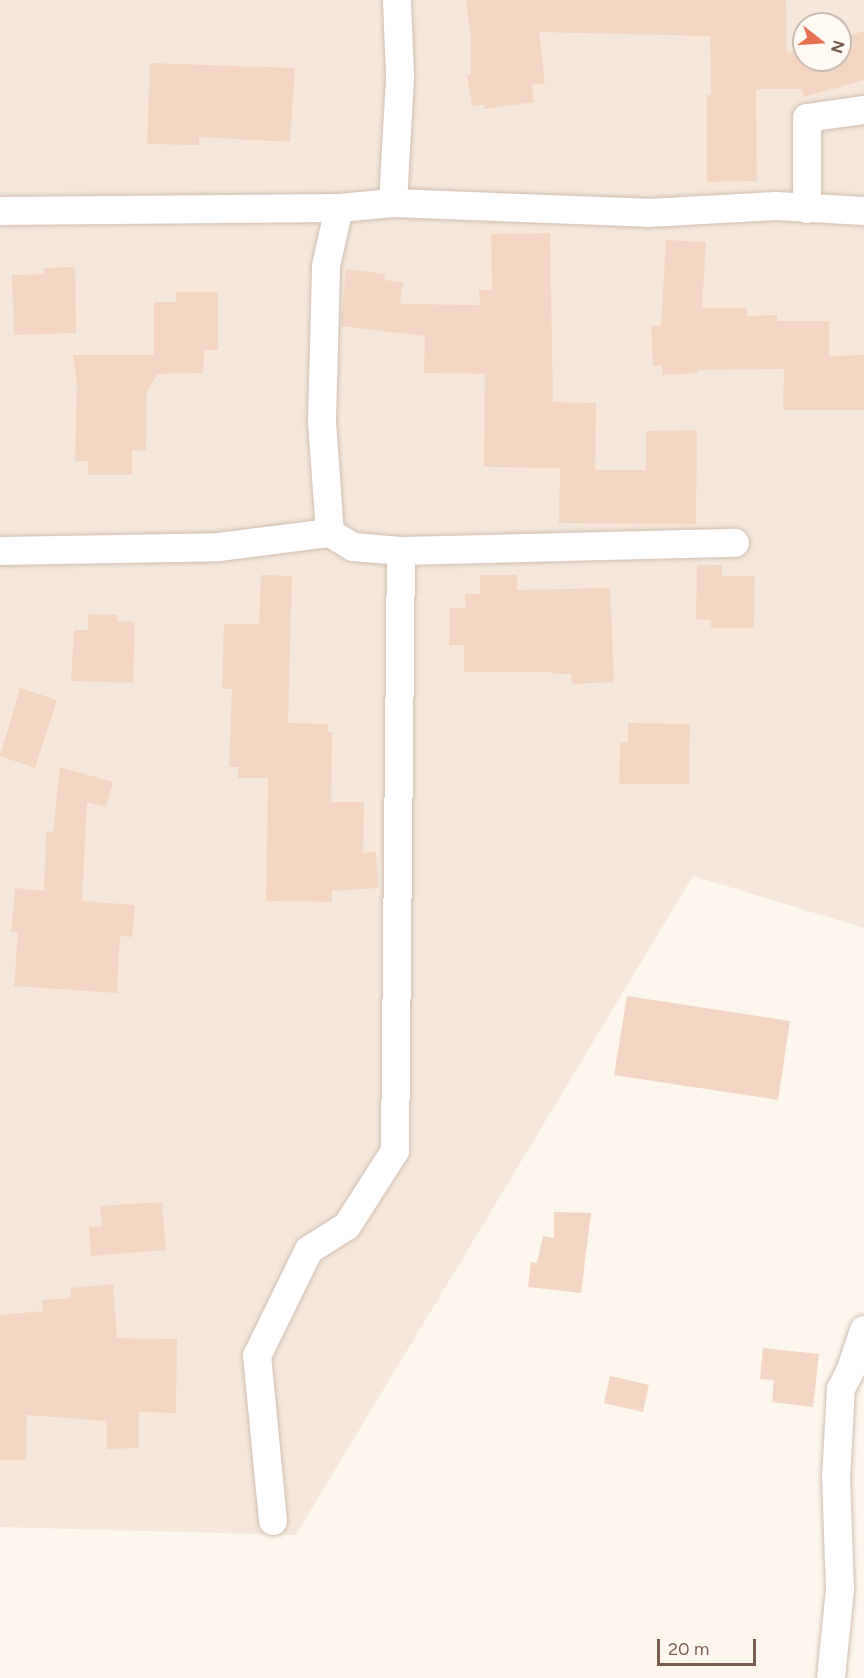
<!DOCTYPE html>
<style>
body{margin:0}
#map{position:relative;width:864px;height:1678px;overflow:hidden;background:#fdf6ec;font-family:Figtree,sans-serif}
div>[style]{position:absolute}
.residential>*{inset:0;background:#f5e8da}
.building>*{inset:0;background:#f3d5c3}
.roads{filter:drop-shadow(0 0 2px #d1beb0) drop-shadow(0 0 2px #d1beb0)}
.minor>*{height:28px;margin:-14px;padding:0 14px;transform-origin:14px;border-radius:14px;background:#fff}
span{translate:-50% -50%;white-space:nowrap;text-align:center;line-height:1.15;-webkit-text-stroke:6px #fffaf3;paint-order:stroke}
.north{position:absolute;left:792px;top:12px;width:60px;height:60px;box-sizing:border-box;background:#fffaf3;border:2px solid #cabbb1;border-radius:50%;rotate:107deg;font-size:16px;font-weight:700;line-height:24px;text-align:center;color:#7a5c4d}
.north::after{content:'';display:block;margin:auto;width:21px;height:27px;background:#e76f51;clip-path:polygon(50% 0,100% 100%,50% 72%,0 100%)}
.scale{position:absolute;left:657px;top:1639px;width:99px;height:27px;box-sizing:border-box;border:3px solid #7a5c4d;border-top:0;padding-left:8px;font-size:18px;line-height:21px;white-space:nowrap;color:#7a5c4d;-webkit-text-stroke:4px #fffaf3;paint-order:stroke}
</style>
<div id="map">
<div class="residential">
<div style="clip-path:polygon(evenodd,0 0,864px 0,864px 928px,693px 876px,296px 1535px,0 1527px,0 0,804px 24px,840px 24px,840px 60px,804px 60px,804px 24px)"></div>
</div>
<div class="building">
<div style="clip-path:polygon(466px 0,786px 0,787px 53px,804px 48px,804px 60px,840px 60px,840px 38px,864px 31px,864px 80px,804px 97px,801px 89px,756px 89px,757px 181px,707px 182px,707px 95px,711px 95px,710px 36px,539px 32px,545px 83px,532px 85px,534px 102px,484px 109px,484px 105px,472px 106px,467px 75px,471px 75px,471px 40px)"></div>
<div style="clip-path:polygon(150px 63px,295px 68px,290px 142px,199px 137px,199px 145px,147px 144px)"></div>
<div style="clip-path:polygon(550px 233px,553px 402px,596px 403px,595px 470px,646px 470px,646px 431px,697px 430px,696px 524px,559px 523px,560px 468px,484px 467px,485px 374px,424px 373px,425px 336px,341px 326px,346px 269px,385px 274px,384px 280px,403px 282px,400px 304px,480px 305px,479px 290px,492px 290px,491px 234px)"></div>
<div style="clip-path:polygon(666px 240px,706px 242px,702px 308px,747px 308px,747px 316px,777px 315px,777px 321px,829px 321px,829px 356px,864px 355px,864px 410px,783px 410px,784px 369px,698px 370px,699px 373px,662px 375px,662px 365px,653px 366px,651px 326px,661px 326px)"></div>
<div style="clip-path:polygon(75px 267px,76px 333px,14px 335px,12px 275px,44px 274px,44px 268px)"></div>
<div style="clip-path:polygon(176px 292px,218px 292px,218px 350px,204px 350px,203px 373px,158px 374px,147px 391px,146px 450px,132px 451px,132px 475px,88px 475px,88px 461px,75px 461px,77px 384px,73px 355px,154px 355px,154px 302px,176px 302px)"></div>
<div style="clip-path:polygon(697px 565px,722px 565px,722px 576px,755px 576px,754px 628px,711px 628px,711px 620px,696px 619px)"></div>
<div style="clip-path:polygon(261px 575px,292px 576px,288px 723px,328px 724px,328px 732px,332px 732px,331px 802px,364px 802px,363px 853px,376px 852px,379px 888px,332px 891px,332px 902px,266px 901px,268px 778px,238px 778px,238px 767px,229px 767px,232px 689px,222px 689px,224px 624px,259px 624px)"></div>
<div style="clip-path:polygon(480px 575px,517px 575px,517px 590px,610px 588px,614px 682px,572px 684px,571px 674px,553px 674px,553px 672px,464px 672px,464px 645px,449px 645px,449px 608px,465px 608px,465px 594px,480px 594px)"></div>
<div style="clip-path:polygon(88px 614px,117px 615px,117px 621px,135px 622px,133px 683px,71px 681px,74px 630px,88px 630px)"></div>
<div style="clip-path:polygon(20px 688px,57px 700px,35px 768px,0 756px)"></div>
<div style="clip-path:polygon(628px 723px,690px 724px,689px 784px,619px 784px,620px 743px,628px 743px)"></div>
<div style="clip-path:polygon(60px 767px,113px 782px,106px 807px,87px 802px,82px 901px,135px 905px,132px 937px,120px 936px,117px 993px,14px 986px,18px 933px,11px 932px,15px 888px,44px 891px,46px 831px,53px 832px)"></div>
<div style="clip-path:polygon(627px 996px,790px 1021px,778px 1100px,614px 1075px)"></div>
<div style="clip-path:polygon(162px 1202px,166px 1250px,91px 1256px,89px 1227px,102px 1226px,100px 1206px)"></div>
<div style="clip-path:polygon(554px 1212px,591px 1213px,581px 1293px,528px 1287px,531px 1262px,537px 1263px,543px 1236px,554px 1238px)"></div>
<div style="clip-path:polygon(113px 1284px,117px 1338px,177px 1339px,176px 1413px,139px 1412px,139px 1448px,107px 1449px,107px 1421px,27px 1415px,26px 1460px,0 1460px,0 1315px,43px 1311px,42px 1300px,71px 1298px,71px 1288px)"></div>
<div style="clip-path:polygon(763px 1348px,819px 1354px,813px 1407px,772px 1402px,774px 1380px,760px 1379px)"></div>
<div style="clip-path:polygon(610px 1376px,649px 1385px,643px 1412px,604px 1403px)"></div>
</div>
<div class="roads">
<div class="minor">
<div style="left:393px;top:203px;width:255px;rotate:2.2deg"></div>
<div style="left:648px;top:213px;width:128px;rotate:-3.1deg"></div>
<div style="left:776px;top:206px;width:88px;rotate:3.3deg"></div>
<div style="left:807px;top:209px;width:91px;rotate:-90deg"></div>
<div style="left:807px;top:118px;width:58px;rotate:-8deg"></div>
<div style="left:0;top:211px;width:339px;rotate:-0.5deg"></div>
<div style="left:330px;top:533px;width:27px;rotate:31deg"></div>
<div style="left:353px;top:547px;width:48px;rotate:4.8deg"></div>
<div style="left:401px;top:551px;width:334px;rotate:-1.4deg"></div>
<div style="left:0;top:551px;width:219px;rotate:-1deg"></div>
<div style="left:219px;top:547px;width:112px;rotate:-7.2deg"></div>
<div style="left:330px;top:533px;width:111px;rotate:-94.1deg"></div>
<div style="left:322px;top:422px;width:156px;rotate:-88.5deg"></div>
<div style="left:326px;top:266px;width:59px;rotate:-77.4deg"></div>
<div style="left:339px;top:208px;width:54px;rotate:-5.3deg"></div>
<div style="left:393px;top:203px;width:127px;rotate:-86.8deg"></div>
<div style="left:400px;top:76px;width:76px;rotate:-92.3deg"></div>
<div style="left:273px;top:1521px;width:166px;rotate:-95.5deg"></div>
<div style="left:257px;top:1356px;width:118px;rotate:-63.9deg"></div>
<div style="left:309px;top:1250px;width:45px;rotate:-32.3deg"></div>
<div style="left:347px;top:1226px;width:89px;rotate:-57.4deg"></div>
<div style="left:395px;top:1151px;width:600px;rotate:-89.43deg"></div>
<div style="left:831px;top:1678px;width:88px;rotate:-84.2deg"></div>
<div style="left:840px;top:1590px;width:112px;rotate:-92deg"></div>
<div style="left:836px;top:1478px;width:89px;rotate:-86.8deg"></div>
<div style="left:841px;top:1389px;width:22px;rotate:-63deg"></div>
<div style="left:851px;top:1369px;width:41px;rotate:-71.6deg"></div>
</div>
</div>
<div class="north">N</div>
<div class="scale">20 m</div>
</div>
